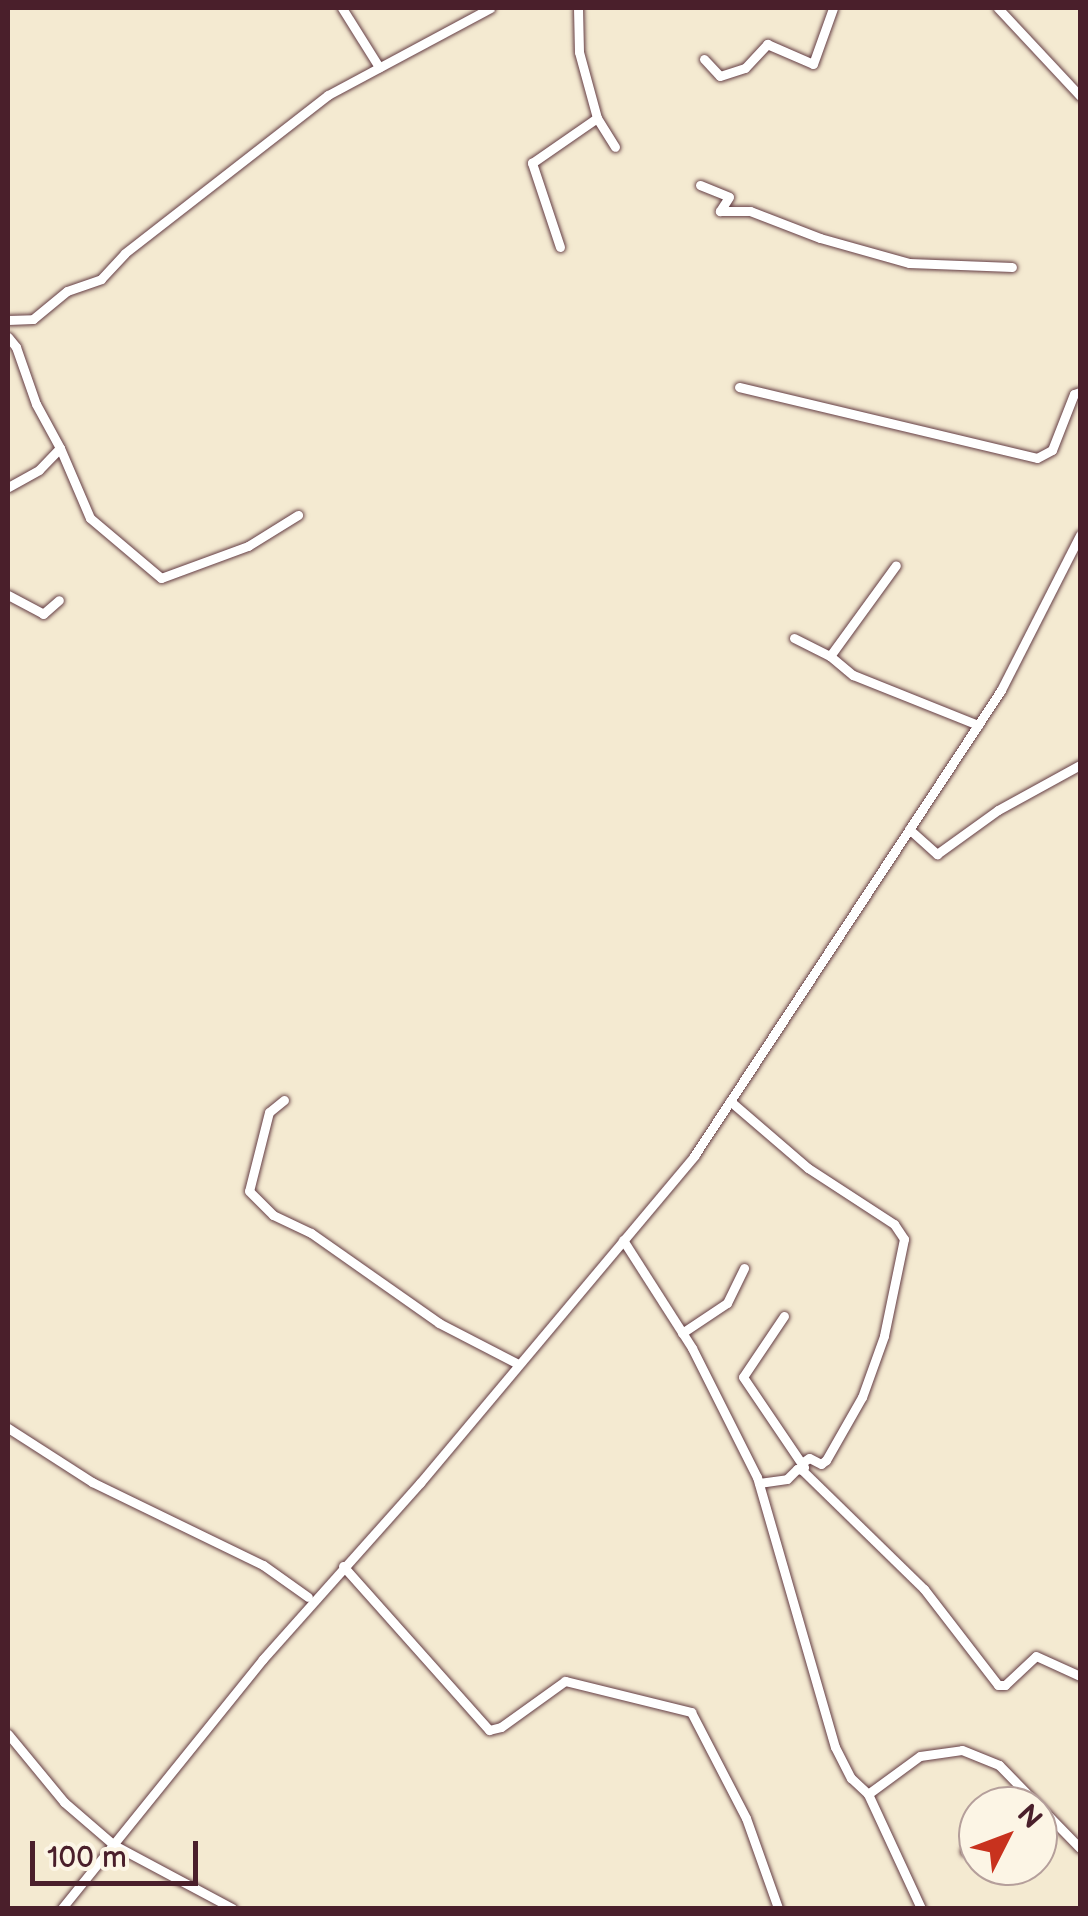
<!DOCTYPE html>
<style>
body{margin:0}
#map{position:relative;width:1088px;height:1916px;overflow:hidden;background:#f4ead1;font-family:"Balsamiq Sans",sans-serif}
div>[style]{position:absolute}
.roads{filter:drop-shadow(0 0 2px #643d44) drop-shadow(0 0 2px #643d44)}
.street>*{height:9px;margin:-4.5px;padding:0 4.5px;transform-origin:4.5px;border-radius:4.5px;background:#fff}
span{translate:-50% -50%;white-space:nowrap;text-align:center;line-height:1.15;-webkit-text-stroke:9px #fcf5e5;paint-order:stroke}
.frame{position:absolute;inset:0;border:10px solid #4a1f2b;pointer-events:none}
.north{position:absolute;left:958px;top:1786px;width:100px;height:100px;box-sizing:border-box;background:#fcf5e5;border:2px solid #b59f9b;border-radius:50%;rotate:48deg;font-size:28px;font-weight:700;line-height:40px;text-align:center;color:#4a1f2b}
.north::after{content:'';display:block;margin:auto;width:35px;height:45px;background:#c8321e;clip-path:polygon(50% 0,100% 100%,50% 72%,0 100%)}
.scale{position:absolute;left:30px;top:1841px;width:168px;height:45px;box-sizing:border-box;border:5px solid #4a1f2b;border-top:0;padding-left:12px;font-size:30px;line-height:35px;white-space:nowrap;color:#4a1f2b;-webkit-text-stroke:8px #fcf5e5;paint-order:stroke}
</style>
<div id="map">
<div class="roads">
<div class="street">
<div style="left:342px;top:8px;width:70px;rotate:57.9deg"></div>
<div style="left:578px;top:8px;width:44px;rotate:88.7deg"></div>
<div style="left:579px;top:52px;width:68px;rotate:74.7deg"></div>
<div style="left:597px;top:118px;width:34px;rotate:58deg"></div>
<div style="left:998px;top:8px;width:120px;rotate:47deg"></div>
<div style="left:704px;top:59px;width:23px;rotate:47deg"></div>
<div style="left:720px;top:76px;width:26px;rotate:-18deg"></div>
<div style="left:745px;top:68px;width:33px;rotate:-47deg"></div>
<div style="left:767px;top:44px;width:50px;rotate:23.5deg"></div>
<div style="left:813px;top:64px;width:59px;rotate:-70.3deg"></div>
<div style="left:700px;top:185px;width:31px;rotate:22deg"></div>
<div style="left:729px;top:197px;width:17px;rotate:123deg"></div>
<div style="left:720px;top:211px;width:30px"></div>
<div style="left:750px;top:211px;width:75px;rotate:21.1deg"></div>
<div style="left:820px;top:238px;width:92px;rotate:15.7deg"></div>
<div style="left:909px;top:263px;width:103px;rotate:2.2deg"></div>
<div style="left:560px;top:247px;width:89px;rotate:-108.4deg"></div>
<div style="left:532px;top:163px;width:79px;rotate:-34.7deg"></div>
<div style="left:8px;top:320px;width:25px;rotate:-2deg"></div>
<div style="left:33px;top:319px;width:44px;rotate:-39.5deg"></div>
<div style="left:67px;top:291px;width:36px;rotate:-19deg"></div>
<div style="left:101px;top:279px;width:35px;rotate:-47deg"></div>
<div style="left:125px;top:253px;width:257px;rotate:-37.9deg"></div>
<div style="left:328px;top:95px;width:184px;rotate:-28.2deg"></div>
<div style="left:8px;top:337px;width:13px;rotate:51deg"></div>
<div style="left:16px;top:347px;width:60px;rotate:70.7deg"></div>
<div style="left:36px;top:404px;width:50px;rotate:61.4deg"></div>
<div style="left:60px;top:448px;width:30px;rotate:134deg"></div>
<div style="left:39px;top:470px;width:35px;rotate:151deg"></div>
<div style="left:739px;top:387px;width:306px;rotate:13.4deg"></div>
<div style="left:1037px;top:458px;width:17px;rotate:-28deg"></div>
<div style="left:1052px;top:450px;width:60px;rotate:-68.6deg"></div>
<div style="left:1074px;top:394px;width:6px;rotate:-18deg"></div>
<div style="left:60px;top:448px;width:76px;rotate:66.8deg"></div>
<div style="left:90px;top:518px;width:93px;rotate:40.2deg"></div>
<div style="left:161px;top:578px;width:93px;rotate:-20.2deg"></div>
<div style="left:248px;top:546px;width:59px;rotate:-31.8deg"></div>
<div style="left:8px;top:595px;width:40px;rotate:28deg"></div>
<div style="left:43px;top:614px;width:21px;rotate:-41deg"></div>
<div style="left:794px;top:638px;width:40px;rotate:26.6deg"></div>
<div style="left:830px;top:656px;width:30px;rotate:40deg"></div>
<div style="left:853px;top:675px;width:135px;rotate:21.8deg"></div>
<div style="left:830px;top:656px;width:112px;rotate:-54deg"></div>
<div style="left:909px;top:829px;width:38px;rotate:42deg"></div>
<div style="left:937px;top:854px;width:75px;rotate:-35.8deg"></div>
<div style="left:998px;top:810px;width:94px;rotate:-28.8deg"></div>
<div style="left:284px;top:1100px;width:19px;rotate:141deg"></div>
<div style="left:269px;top:1112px;width:81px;rotate:104.2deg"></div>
<div style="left:249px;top:1191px;width:34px;rotate:45deg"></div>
<div style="left:273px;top:1215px;width:42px;rotate:25.3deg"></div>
<div style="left:311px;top:1233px;width:156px;rotate:35.1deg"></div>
<div style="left:439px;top:1323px;width:89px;rotate:27.4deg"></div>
<div style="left:730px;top:1101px;width:103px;rotate:40.7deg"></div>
<div style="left:808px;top:1168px;width:103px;rotate:33.1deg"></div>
<div style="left:894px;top:1224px;width:18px;rotate:56deg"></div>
<div style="left:904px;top:1239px;width:99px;rotate:101.7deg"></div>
<div style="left:884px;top:1336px;width:65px;rotate:109.8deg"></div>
<div style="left:862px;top:1397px;width:73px;rotate:119.7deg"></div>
<div style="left:826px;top:1460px;width:6px;rotate:141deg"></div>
<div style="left:821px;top:1464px;width:13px;rotate:-153deg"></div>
<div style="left:809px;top:1458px;width:7px;rotate:146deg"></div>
<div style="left:623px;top:1240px;width:128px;rotate:57.4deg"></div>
<div style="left:692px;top:1348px;width:144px;rotate:63.3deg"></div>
<div style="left:757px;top:1477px;width:281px;rotate:73.9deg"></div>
<div style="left:835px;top:1747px;width:35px;rotate:63deg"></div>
<div style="left:851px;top:1778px;width:23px;rotate:43deg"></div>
<div style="left:868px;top:1794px;width:126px;rotate:65.1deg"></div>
<div style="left:784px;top:1316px;width:73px;rotate:123.9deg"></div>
<div style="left:743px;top:1377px;width:109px;rotate:55.9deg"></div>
<div style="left:682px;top:1333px;width:54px;rotate:-33.7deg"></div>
<div style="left:727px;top:1303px;width:39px;rotate:-64deg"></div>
<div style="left:8px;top:1428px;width:100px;rotate:32.7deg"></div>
<div style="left:92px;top:1482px;width:190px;rotate:25.9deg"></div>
<div style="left:263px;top:1565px;width:55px;rotate:35.4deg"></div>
<div style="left:759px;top:1483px;width:28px;rotate:-8deg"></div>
<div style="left:787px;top:1479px;width:14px;rotate:-45deg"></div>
<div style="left:797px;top:1469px;width:5px;rotate:11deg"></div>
<div style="left:802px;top:1470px;width:170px;rotate:44.3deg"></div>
<div style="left:924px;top:1589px;width:121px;rotate:52.4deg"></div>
<div style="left:998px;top:1685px;width:7px"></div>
<div style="left:1005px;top:1685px;width:42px;rotate:-43.1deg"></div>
<div style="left:1036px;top:1656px;width:48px;rotate:24.4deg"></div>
<div style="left:343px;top:1566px;width:220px;rotate:48.3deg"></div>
<div style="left:489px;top:1730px;width:12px;rotate:-14deg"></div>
<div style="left:501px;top:1727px;width:79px;rotate:-35.7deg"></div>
<div style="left:565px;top:1681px;width:130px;rotate:13.8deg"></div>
<div style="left:691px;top:1712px;width:119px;rotate:62.6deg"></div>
<div style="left:746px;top:1818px;width:96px;rotate:70.4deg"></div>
<div style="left:8px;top:1734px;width:88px;rotate:50.5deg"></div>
<div style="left:64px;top:1802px;width:66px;rotate:40.7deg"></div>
<div style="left:114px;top:1845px;width:134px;rotate:28.1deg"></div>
<div style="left:868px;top:1794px;width:64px;rotate:-36.2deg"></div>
<div style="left:920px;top:1756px;width:42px;rotate:-8.1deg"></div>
<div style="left:962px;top:1750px;width:40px;rotate:22deg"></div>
<div style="left:999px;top:1765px;width:116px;rotate:45.7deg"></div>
<div style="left:965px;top:1851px;width:16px;rotate:-35deg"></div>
<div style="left:62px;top:1908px;width:320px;rotate:-51.1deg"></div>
<div style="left:263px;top:1659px;width:236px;rotate:-48.3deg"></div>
<div style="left:420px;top:1483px;width:427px;rotate:-50deg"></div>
<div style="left:694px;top:1156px;width:558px;rotate:-56.62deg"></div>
<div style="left:1001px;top:690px;width:174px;rotate:-63deg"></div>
</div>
</div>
<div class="frame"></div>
<div class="north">N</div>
<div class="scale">100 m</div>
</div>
